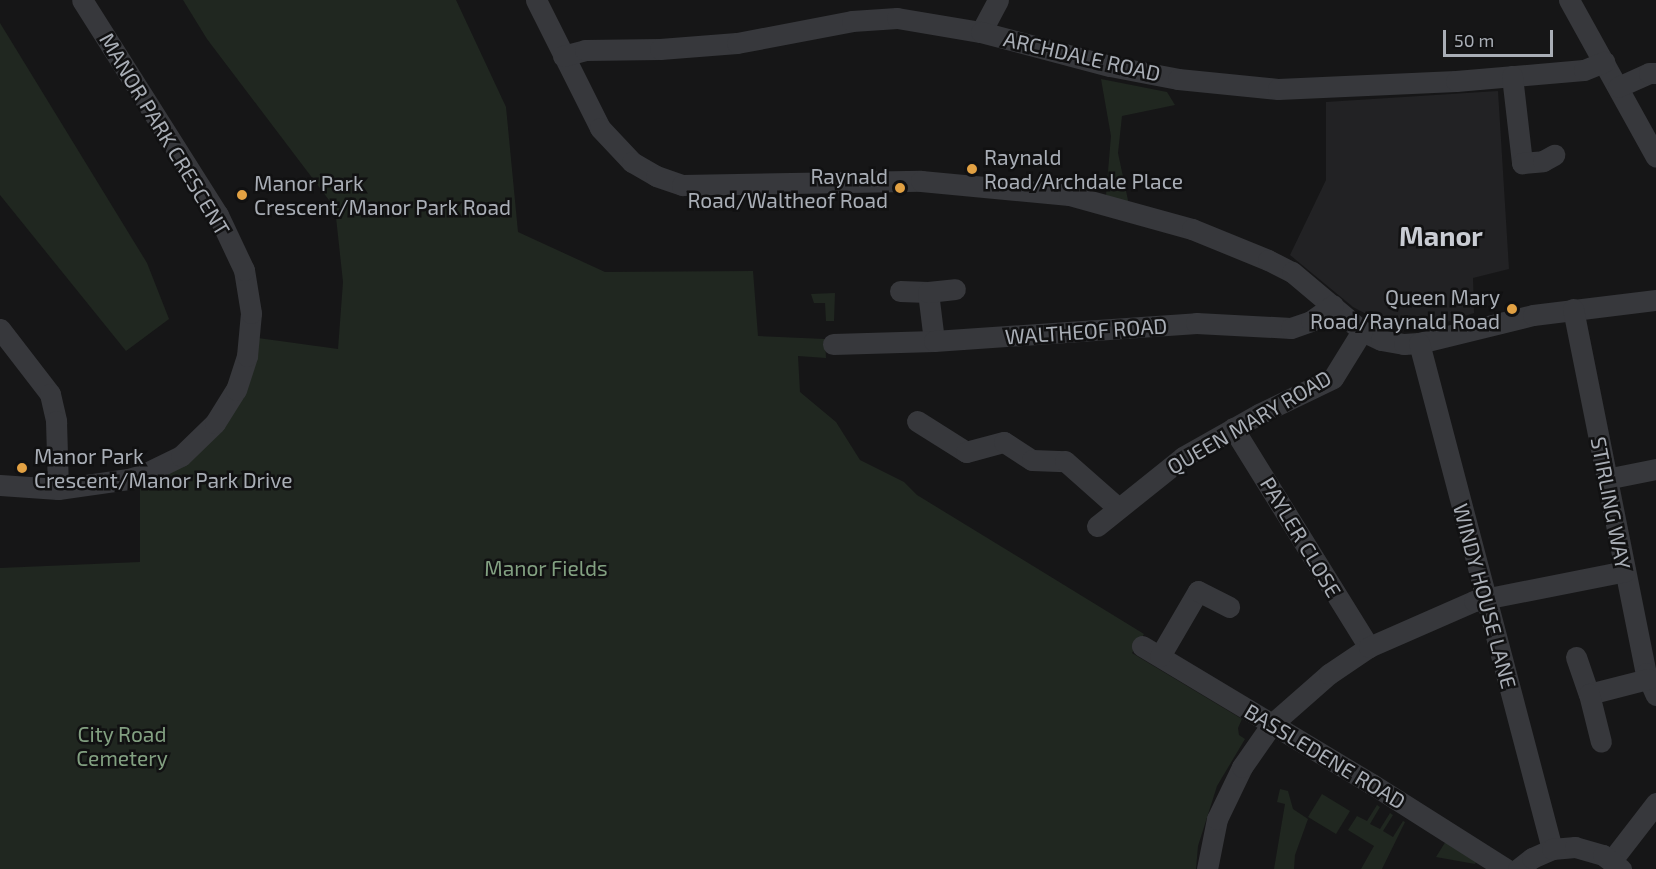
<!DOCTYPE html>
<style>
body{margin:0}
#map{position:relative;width:1656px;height:869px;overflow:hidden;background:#161617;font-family:"Exo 2",sans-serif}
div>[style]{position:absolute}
.built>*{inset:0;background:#222224}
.green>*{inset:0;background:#202720}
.minor>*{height:21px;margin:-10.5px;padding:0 10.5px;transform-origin:10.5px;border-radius:10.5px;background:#37383c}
.dots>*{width:16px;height:16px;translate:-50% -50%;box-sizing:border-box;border:3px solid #111112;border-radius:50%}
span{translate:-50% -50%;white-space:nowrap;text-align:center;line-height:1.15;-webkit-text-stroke:5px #111112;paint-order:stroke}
.street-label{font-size:21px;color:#a9aeb6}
.poi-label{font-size:21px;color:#a9aeb6}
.left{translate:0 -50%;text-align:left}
.right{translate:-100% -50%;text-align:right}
.park-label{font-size:21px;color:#82a081}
.district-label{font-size:27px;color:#c9ccd3;font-weight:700}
.scale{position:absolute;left:1443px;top:30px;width:110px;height:27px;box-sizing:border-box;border:3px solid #a9aeb6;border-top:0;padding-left:8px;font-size:18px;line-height:21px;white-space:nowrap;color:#a9aeb6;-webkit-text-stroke:4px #111112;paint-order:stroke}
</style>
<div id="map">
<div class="built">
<div style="clip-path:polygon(1498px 91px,1509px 269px,1473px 278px,1474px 313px,1441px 324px,1385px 324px,1353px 307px,1290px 255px,1326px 180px,1326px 102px)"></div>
</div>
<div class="green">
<div style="clip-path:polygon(183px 0,456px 0,506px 107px,518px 232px,605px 272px,753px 271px,758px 336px,825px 339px,826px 358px,798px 356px,800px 392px,836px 422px,860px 460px,904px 482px,917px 495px,1144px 634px,1132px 653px,1242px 719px,1238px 728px,1239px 735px,1245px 739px,1217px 786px,1198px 846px,1196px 869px,0 869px,0 568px,140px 562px,140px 484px,220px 432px,258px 338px,338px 349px,343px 282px,335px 208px,207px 39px)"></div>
<div style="clip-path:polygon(0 23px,147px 263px,169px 319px,126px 351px,0 195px)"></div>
<div style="clip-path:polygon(1101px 79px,1167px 92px,1175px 105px,1122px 116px,1118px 153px,1129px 205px,1106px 195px,1111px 136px)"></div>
<div style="clip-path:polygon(835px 293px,834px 321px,826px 321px,825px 303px,814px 303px,811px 294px)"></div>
<div style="clip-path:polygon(1280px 789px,1288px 791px,1293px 809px,1308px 819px,1295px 855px,1294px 869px,1274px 869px,1285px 804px,1277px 802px)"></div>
<div style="clip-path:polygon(1322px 794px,1350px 811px,1336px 834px,1308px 817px)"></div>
<div style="clip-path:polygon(1377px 805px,1380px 807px,1370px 824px,1380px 829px,1390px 813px,1393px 815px,1383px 831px,1393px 837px,1403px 821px,1405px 822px,1382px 869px,1361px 869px,1374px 846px,1348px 830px,1357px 816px,1367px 821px)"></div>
<div style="clip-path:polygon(1446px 841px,1477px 860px,1475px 864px,1436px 857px)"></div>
</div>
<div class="minor">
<div style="left:536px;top:0;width:143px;rotate:63.4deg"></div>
<div style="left:600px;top:128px;width:47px;rotate:46.7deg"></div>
<div style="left:632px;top:162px;width:28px;rotate:30deg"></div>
<div style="left:656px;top:176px;width:28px;rotate:19deg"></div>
<div style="left:682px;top:185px;width:239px;rotate:-1deg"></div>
<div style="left:921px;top:181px;width:149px;rotate:5.4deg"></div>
<div style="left:1069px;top:195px;width:128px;rotate:15.5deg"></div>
<div style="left:1192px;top:229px;width:82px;rotate:22.2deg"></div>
<div style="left:1268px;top:260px;width:27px;rotate:27deg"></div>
<div style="left:1292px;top:272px;width:92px;rotate:40.1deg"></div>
<div style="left:1362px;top:331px;width:21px;rotate:25deg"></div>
<div style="left:1381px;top:340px;width:23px;rotate:10deg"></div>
<div style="left:1404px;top:344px;width:15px;rotate:-4deg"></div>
<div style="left:1419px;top:343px;width:117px;rotate:-13.8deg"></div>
<div style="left:1533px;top:315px;width:124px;rotate:-7deg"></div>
<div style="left:1569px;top:0;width:179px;rotate:61deg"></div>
<div style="left:981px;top:32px;width:36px;rotate:-62deg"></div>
<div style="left:563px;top:56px;width:23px;rotate:-15deg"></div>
<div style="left:585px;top:50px;width:75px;rotate:-0.8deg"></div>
<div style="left:660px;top:49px;width:77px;rotate:-4.5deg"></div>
<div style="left:737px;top:43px;width:117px;rotate:-10.8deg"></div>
<div style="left:852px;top:21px;width:45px;rotate:-3.8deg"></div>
<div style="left:897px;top:18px;width:85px;rotate:9.5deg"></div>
<div style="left:981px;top:32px;width:133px;rotate:14.8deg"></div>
<div style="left:1110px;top:66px;width:69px;rotate:10.8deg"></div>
<div style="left:1178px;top:79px;width:100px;rotate:5.7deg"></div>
<div style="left:1278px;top:89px;width:178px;rotate:-2.6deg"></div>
<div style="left:1456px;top:81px;width:128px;rotate:-4.9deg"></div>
<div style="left:1584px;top:70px;width:22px;rotate:-22deg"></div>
<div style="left:1512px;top:76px;width:88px;rotate:83.4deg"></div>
<div style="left:1522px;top:163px;width:21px;rotate:-5deg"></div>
<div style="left:1543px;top:161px;width:13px;rotate:-29deg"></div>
<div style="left:1618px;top:87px;width:34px;rotate:-24deg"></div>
<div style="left:1649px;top:73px;width:7px"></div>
<div style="left:900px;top:291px;width:28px;rotate:2deg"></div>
<div style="left:928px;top:292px;width:49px;rotate:83deg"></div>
<div style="left:928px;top:292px;width:27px;rotate:-6deg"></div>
<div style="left:1573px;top:309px;width:371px;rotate:78.7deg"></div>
<div style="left:1646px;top:673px;width:24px;rotate:66deg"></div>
<div style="left:0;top:329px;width:82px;rotate:52.4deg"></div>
<div style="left:50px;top:394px;width:28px;rotate:77deg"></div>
<div style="left:56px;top:421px;width:68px;rotate:88.3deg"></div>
<div style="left:1419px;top:343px;width:523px;rotate:75.27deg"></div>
<div style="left:833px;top:344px;width:101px;rotate:-1.7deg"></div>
<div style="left:934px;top:341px;width:263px;rotate:-3.9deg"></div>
<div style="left:1196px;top:323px;width:95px;rotate:3deg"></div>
<div style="left:1291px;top:328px;width:21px;rotate:-19deg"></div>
<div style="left:1311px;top:321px;width:27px;rotate:-36deg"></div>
<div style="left:917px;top:421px;width:58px;rotate:32.3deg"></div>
<div style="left:966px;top:452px;width:39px;rotate:-15deg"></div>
<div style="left:1004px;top:442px;width:33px;rotate:33deg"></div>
<div style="left:1032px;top:460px;width:33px;rotate:2deg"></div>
<div style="left:1065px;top:461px;width:69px;rotate:41.5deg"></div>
<div style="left:1233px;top:428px;width:258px;rotate:58.2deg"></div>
<div style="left:1606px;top:479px;width:51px;rotate:-11.3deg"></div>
<div style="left:0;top:485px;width:58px;rotate:3.9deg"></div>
<div style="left:58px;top:489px;width:71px;rotate:-8.1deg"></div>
<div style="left:128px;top:479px;width:15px;rotate:-16deg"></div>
<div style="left:142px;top:475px;width:43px;rotate:-26deg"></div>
<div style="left:181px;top:456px;width:47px;rotate:-44.1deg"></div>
<div style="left:215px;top:423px;width:39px;rotate:-58deg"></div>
<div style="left:236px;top:390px;width:36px;rotate:-72deg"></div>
<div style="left:247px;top:356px;width:43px;rotate:-84.7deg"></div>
<div style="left:251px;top:313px;width:44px;rotate:-99.2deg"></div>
<div style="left:244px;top:270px;width:61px;rotate:-115.3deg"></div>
<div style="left:218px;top:215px;width:254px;rotate:-122.3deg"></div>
<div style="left:1097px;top:526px;width:110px;rotate:-38.7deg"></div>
<div style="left:1183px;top:457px;width:87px;rotate:-29.5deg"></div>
<div style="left:1259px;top:414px;width:82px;rotate:-25.9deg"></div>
<div style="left:1333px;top:378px;width:55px;rotate:-58.3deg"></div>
<div style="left:1142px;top:646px;width:268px;rotate:31deg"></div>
<div style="left:1372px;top:784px;width:159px;rotate:32.4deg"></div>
<div style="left:1160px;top:656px;width:75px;rotate:-59.7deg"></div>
<div style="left:1198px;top:591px;width:35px;rotate:27deg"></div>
<div style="left:1576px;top:657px;width:39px;rotate:71deg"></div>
<div style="left:1589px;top:694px;width:61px;rotate:-14.3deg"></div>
<div style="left:1589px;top:694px;width:49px;rotate:76deg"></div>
<div style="left:1612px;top:860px;width:72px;rotate:-52.3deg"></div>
<div style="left:1207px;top:869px;width:51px;rotate:-78.7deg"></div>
<div style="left:1217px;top:819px;width:58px;rotate:-64.3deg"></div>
<div style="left:1242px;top:767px;width:52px;rotate:-55.1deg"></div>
<div style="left:1272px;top:724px;width:76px;rotate:-41.3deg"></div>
<div style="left:1329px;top:674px;width:48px;rotate:-34deg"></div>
<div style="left:1369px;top:647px;width:115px;rotate:-23.7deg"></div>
<div style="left:1474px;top:601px;width:154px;rotate:-11.2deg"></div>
<div style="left:1518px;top:869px;width:18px;rotate:-38deg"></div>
<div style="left:1532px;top:858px;width:22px;rotate:-24deg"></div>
<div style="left:1552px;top:849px;width:23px;rotate:-5deg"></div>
<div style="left:1575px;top:847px;width:29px;rotate:16deg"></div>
<div style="left:1603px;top:855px;width:23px;rotate:38deg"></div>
</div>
<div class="dots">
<div style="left:972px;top:169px;background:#e2a143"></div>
<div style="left:900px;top:188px;background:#e2a143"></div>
<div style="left:242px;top:195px;background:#e2a143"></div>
<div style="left:1512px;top:309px;background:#e2a143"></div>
<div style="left:22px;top:468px;background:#e2a143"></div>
</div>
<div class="street-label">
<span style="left:1082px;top:56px;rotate:13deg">ARCHDALE ROAD</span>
<span style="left:165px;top:134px;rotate:59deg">MANOR PARK CRESCENT</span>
<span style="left:1086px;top:331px;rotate:-4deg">WALTHEOF ROAD</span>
<span style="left:1249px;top:422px;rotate:-30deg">QUEEN MARY ROAD</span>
<span style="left:1611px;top:503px;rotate:79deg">STIRLING WAY</span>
<span style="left:1301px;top:537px;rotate:59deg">PAYLER CLOSE</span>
<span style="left:1485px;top:596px;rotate:75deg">WINDY HOUSE LANE</span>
<span style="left:1325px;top:756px;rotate:31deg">BASSLEDENE ROAD</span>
</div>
<div class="poi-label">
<span class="left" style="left:984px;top:169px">Raynald<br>Road/Archdale Place</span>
<span class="right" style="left:888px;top:188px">Raynald<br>Road/Waltheof Road</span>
<span class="left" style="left:254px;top:195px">Manor Park<br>Crescent/Manor Park Road</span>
<span class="right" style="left:1500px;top:309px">Queen Mary<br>Road/Raynald Road</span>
<span class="left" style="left:34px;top:468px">Manor Park<br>Crescent/Manor Park Drive</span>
</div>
<div class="park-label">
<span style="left:546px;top:568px">Manor Fields</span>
<span style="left:122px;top:746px">City Road<br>Cemetery</span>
</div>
<div class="district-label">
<span style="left:1441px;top:236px">Manor</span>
</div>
<div class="scale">50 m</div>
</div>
